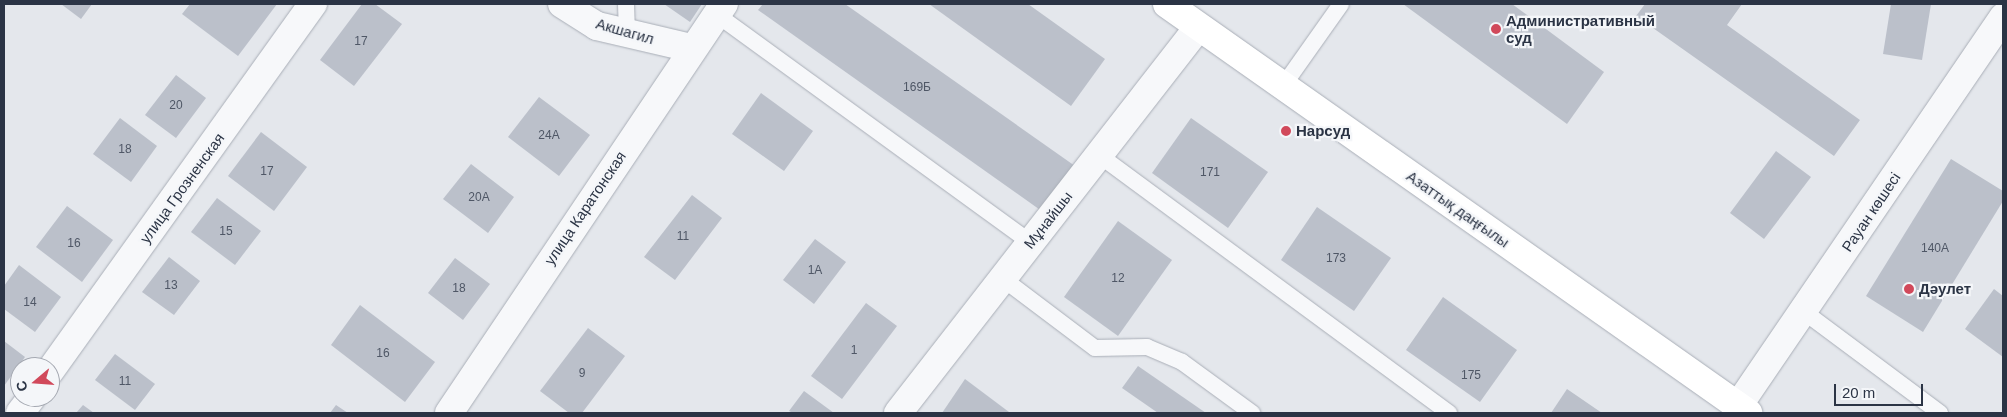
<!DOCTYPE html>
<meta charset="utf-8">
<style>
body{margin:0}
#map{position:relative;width:2007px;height:417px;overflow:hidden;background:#e4e7ec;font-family:Arial,sans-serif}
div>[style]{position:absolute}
.building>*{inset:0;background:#bbc0ca}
.roads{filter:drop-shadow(0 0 1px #a9aeb7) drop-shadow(0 0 1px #a9aeb7)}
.service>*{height:16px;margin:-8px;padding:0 8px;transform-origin:8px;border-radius:8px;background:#f7f8fa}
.minor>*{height:28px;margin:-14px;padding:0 14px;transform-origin:14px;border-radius:14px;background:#f7f8fa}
.primary>*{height:28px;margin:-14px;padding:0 14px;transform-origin:14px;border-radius:14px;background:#fff}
.dots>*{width:14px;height:14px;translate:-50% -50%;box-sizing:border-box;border:2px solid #f4f6f9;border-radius:50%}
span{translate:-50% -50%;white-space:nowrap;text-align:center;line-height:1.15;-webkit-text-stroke:4.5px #f4f6f9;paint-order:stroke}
.number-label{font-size:12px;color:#4f5766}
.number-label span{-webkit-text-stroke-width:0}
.poi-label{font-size:15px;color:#2b3445;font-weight:700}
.left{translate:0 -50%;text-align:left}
.street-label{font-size:15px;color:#2b3445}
.frame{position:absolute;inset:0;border:5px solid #2b3445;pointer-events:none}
.north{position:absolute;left:10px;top:357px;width:50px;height:50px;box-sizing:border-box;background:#f4f6f9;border:1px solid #a4a8b1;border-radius:50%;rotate:252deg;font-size:14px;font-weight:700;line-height:20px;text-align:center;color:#2b3445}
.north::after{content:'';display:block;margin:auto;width:18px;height:22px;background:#d1495b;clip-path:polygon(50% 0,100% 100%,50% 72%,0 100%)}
.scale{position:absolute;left:1834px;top:384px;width:89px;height:22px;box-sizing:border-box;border:2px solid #2b3445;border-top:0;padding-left:6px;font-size:15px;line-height:18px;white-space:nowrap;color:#2b3445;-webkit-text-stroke:4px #f4f6f9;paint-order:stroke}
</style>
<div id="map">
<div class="building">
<div style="clip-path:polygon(61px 4px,92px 4px,81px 19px)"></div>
<div style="clip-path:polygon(190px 4px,277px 4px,238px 56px,182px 14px)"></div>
<div style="clip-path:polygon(362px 4px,375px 4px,402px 24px,354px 86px,320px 60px)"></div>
<div style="clip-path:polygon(664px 4px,702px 4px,690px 22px)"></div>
<div style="clip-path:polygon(763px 4px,845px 4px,1075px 166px,1043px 212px,758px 10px)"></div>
<div style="clip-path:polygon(929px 4px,1028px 4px,1105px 59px,1071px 106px)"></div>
<div style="clip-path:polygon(1403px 4px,1512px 4px,1604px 72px,1567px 124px)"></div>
<div style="clip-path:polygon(1645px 4px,1742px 4px,1727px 25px,1860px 120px,1834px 156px,1636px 16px)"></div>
<div style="clip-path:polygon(1891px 4px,1931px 4px,1922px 60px,1883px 54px)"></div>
<div style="clip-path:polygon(176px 75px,206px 98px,176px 138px,145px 115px)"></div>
<div style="clip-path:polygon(761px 93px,813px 131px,784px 171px,732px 134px)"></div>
<div style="clip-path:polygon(539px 97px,590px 135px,559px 176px,508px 137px)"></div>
<div style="clip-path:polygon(120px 118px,157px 146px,131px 182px,93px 154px)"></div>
<div style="clip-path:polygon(1191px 118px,1268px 172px,1228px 228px,1152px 173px)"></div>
<div style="clip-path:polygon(261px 132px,307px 167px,274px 211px,228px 176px)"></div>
<div style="clip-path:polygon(1776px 151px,1811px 177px,1764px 239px,1730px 213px)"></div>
<div style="clip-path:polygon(1951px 159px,2003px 191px,2003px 201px,1923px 332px,1866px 296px)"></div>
<div style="clip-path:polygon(471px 164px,514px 197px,488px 233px,443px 199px)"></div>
<div style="clip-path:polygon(692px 195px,722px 218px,675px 280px,644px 257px)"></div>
<div style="clip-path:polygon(217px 198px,261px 231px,235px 265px,191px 232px)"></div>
<div style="clip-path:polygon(67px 206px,113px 240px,82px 282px,36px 247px)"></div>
<div style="clip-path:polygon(1317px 207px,1391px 258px,1354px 311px,1281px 260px)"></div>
<div style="clip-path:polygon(1118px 221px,1172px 260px,1118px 336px,1064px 297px)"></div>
<div style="clip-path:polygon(815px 239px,846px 262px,814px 304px,783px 280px)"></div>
<div style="clip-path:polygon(169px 257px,200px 281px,174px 315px,142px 292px)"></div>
<div style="clip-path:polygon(455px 258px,490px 284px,463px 320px,428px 293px)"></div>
<div style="clip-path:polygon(19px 265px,61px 297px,35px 332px,4px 309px,4px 286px)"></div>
<div style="clip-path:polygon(1994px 289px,2003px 296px,2003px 357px,1965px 329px)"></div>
<div style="clip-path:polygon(1443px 297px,1517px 350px,1480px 402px,1406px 350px)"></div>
<div style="clip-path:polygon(866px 303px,897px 326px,842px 399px,811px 376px)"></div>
<div style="clip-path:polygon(360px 305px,435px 362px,405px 402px,331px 345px)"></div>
<div style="clip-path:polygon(588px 328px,625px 356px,582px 413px,569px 413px,540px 391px)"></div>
<div style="clip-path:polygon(4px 341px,25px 357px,4px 386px)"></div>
<div style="clip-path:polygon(115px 354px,155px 384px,135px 410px,95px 380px)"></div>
<div style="clip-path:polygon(1138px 366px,1206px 413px,1158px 413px,1122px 388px)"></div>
<div style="clip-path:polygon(965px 379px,1009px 412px,1008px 413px,942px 413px)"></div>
<div style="clip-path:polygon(1567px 389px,1602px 413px,1551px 413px)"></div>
<div style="clip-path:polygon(804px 391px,834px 413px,793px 413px,789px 411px)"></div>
<div style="clip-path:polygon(83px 405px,94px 413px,76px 413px)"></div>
<div style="clip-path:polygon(336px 405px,348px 413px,330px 413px)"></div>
</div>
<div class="roads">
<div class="service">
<div style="left:626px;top:4px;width:29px;rotate:88deg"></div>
<div style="left:716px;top:14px;width:388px;rotate:36deg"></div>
<div style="left:1283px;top:86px;width:100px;rotate:-54.7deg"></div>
<div style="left:1099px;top:155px;width:435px;rotate:36.4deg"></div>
<div style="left:1002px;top:278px;width:116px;rotate:37deg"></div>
<div style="left:1095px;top:348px;width:52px;rotate:-1.1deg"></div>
<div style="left:1147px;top:347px;width:38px;rotate:23deg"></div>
<div style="left:1182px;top:362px;width:87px;rotate:36.1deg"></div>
<div style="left:1803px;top:311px;width:171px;rotate:36.7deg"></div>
</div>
<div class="minor">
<div style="left:562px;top:4px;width:41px;rotate:32.2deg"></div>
<div style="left:597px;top:26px;width:97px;rotate:13.2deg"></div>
<div style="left:50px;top:371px;width:452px;rotate:-54.4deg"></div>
<div style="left:1738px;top:406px;width:471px;rotate:-55.7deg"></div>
<div style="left:20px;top:413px;width:20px;rotate:-53deg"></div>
<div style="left:449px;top:413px;width:493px;rotate:-56.1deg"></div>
<div style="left:898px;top:413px;width:489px;rotate:-52.1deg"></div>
</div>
<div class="primary">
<div style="left:1167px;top:4px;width:711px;rotate:35.14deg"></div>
</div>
</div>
<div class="dots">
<div style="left:1496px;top:29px;background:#d1495b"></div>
<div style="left:1286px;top:131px;background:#d1495b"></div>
<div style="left:1909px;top:289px;background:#d1495b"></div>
</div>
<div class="number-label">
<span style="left:361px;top:42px">17</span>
<span style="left:917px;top:88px">169Б</span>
<span style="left:176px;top:106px">20</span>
<span style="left:549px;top:136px">24А</span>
<span style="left:125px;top:150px">18</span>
<span style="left:267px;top:172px">17</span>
<span style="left:1210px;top:173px">171</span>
<span style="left:479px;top:198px">20А</span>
<span style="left:226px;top:232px">15</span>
<span style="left:683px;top:237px">11</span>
<span style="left:74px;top:244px">16</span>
<span style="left:1935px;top:249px">140А</span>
<span style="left:1336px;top:259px">173</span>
<span style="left:815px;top:271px">1А</span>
<span style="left:1118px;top:279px">12</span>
<span style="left:171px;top:286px">13</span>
<span style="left:459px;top:289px">18</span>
<span style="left:30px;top:303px">14</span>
<span style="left:854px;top:351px">1</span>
<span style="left:383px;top:354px">16</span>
<span style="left:582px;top:374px">9</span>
<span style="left:1471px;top:376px">175</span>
<span style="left:125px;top:382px">11</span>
</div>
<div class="poi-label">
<span class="left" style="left:1506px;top:29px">Административный<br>суд</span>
<span class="left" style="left:1296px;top:131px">Нарсуд</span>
<span class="left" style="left:1919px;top:289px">Дәулет</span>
</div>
<div class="street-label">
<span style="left:625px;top:31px;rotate:16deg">Акшагил</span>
<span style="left:182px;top:188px;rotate:-54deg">улица Грозненская</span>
<span style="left:585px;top:208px;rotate:-56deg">улица Каратонская</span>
<span style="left:1458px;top:209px;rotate:35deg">Азаттық даңғылы</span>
<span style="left:1871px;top:212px;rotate:-56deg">Рауан көшесі</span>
<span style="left:1048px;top:220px;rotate:-52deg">Мұнайшы</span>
</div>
<div class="frame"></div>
<div class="north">С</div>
<div class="scale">20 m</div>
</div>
